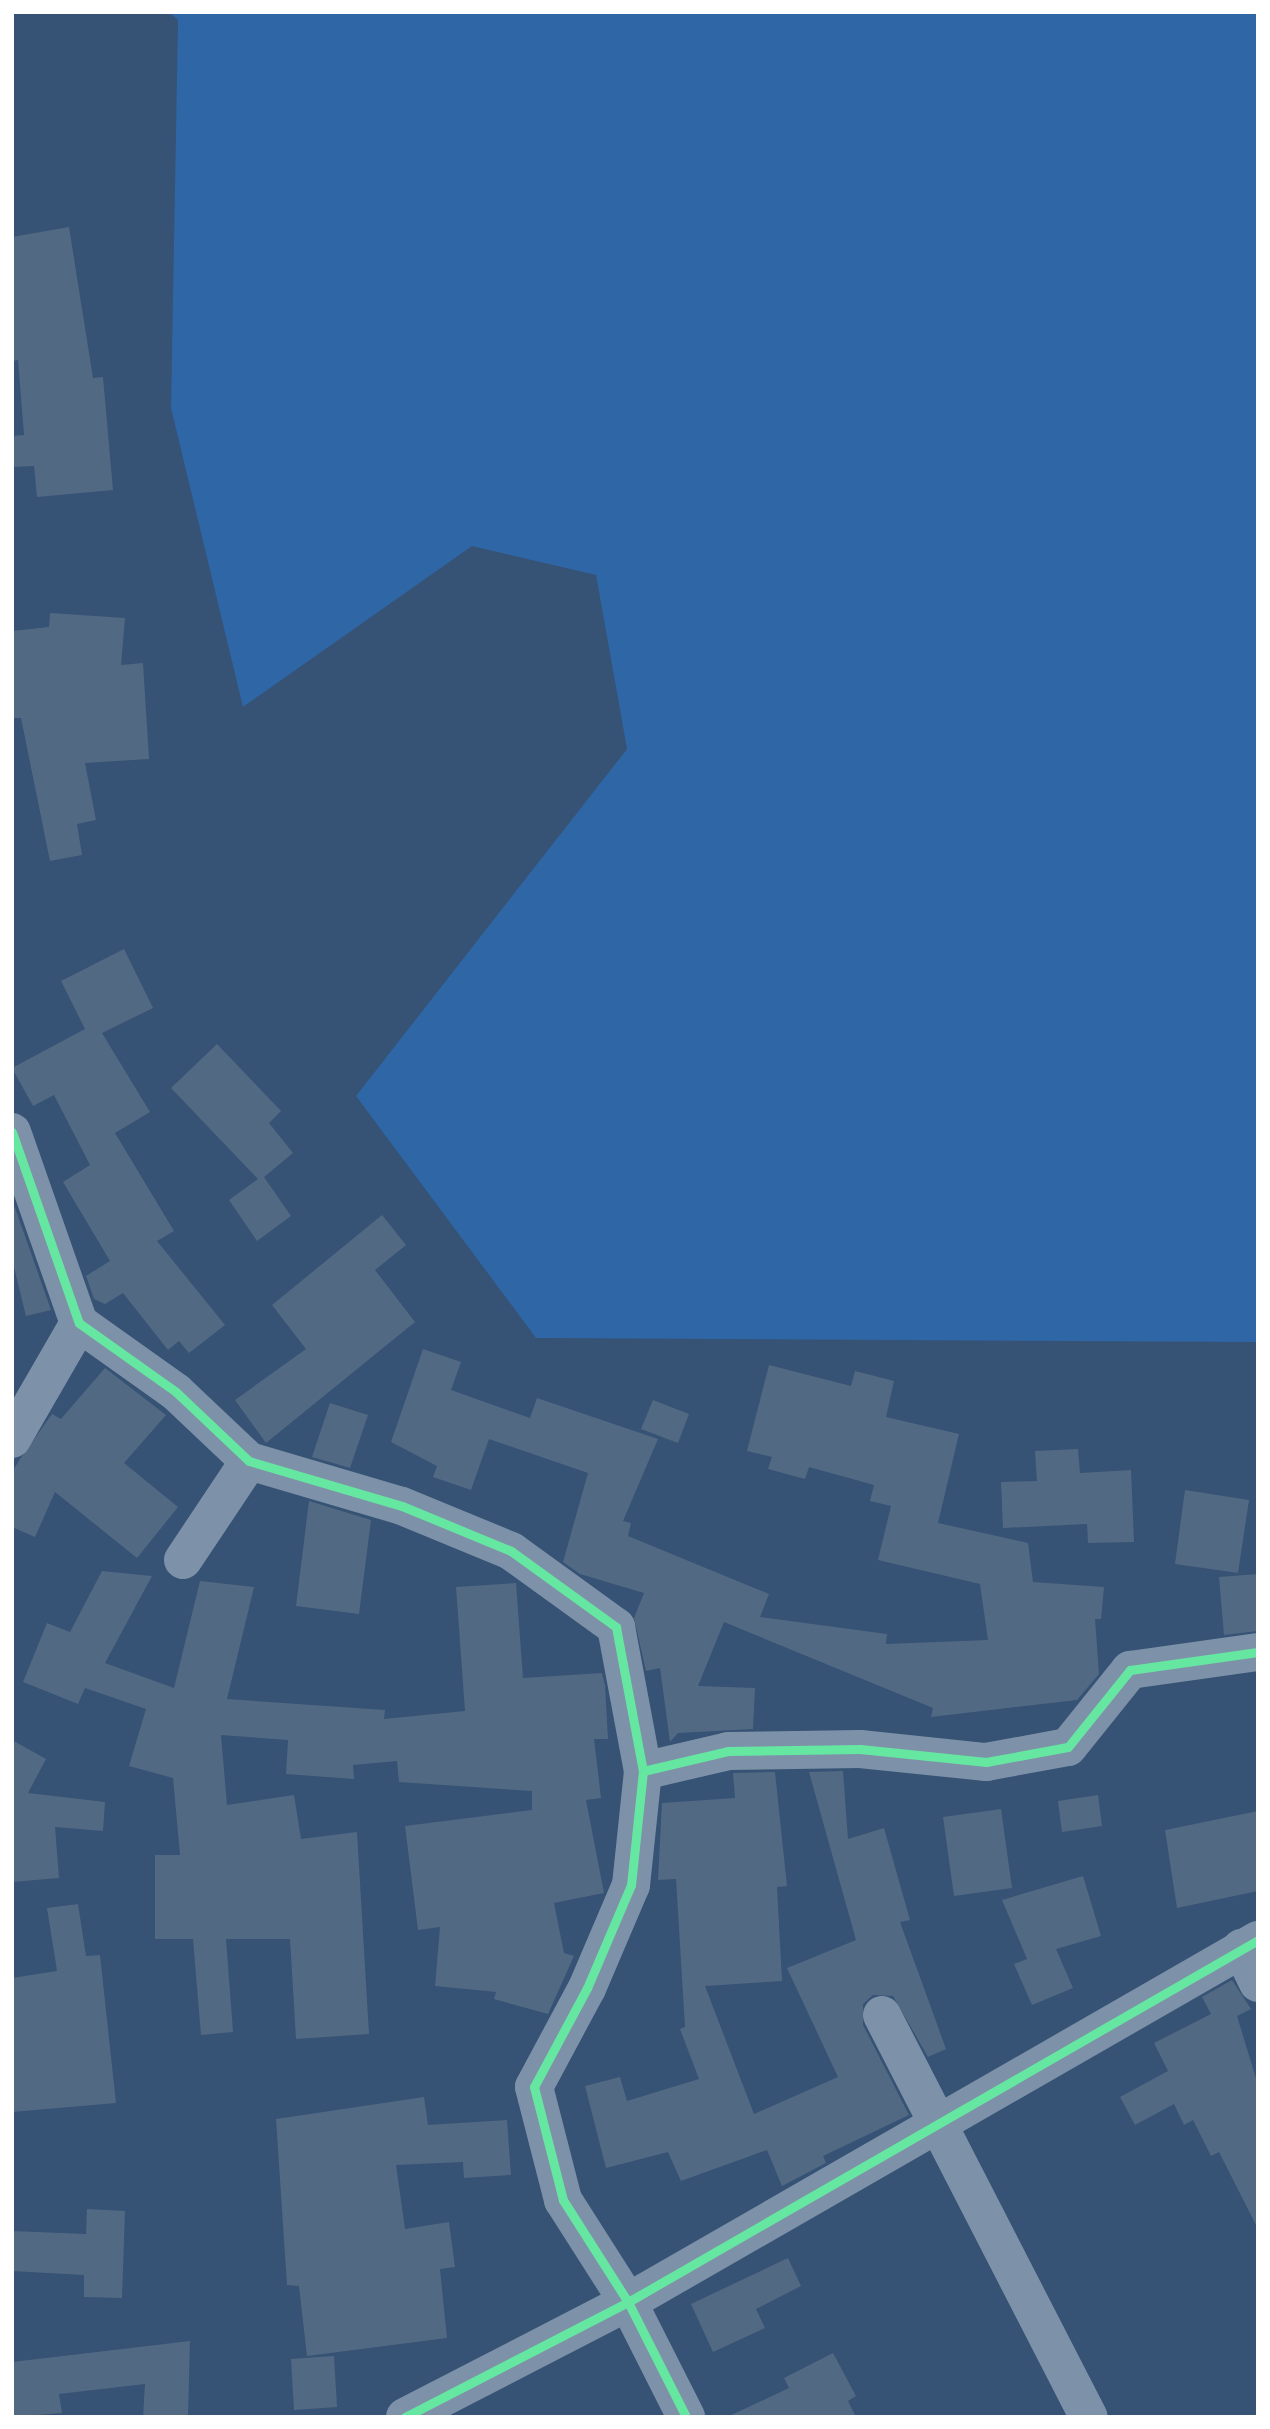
<!DOCTYPE html>
<style>
body{margin:0}
#map{position:relative;width:1270px;height:2429px;overflow:hidden;background:#365274;font-family:Signika,sans-serif}
div>[style]{position:absolute}
.green>*{inset:0;background:#2f66a5}
.building>*{inset:0;background:#526984}
.minor>*{height:38px;margin:-19px;padding:0 19px;transform-origin:19px;border-radius:19px;background:#7d92a8}
.cycleway>*{height:9px;margin:-4.5px;padding:0 4.5px;transform-origin:4.5px;border-radius:4.5px;background:#66e7a1}
span{translate:-50% -50%;white-space:nowrap;text-align:center;line-height:1.15;-webkit-text-stroke:5px #1b4f8f;paint-order:stroke}
.frame{position:absolute;inset:0;border:14px solid #fff;pointer-events:none}
</style>
<div id="map">
<div class="green">
<div style="clip-path:polygon(169px 12px,1258px 12px,1258px 1342px,536px 1338px,356px 1096px,627px 749px,596px 575px,472px 546px,243px 707px,171px 408px,178px 20px)"></div>
</div>
<div class="building">
<div style="clip-path:polygon(69px 227px,93px 378px,103px 377px,113px 490px,37px 497px,34px 466px,12px 467px,12px 436px,24px 435px,18px 360px,12px 361px,12px 237px)"></div>
<div style="clip-path:polygon(50px 613px,125px 618px,121px 665px,143px 663px,149px 759px,85px 763px,96px 820px,77px 824px,82px 855px,50px 861px,21px 718px,12px 718px,12px 631px,49px 627px)"></div>
<div style="clip-path:polygon(124px 949px,153px 1008px,102px 1033px,150px 1112px,115px 1133px,174px 1231px,157px 1241px,225px 1325px,189px 1353px,179px 1341px,168px 1350px,123px 1293px,105px 1304px,94px 1299px,86px 1276px,110px 1261px,63px 1182px,90px 1165px,54px 1095px,33px 1106px,12px 1068px,85px 1029px,61px 981px)"></div>
<div style="clip-path:polygon(217px 1044px,281px 1111px,269px 1123px,293px 1153px,264px 1177px,291px 1216px,257px 1241px,229px 1200px,258px 1179px,171px 1088px)"></div>
<div style="clip-path:polygon(12px 1199px,51px 1310px,26px 1316px,12px 1259px)"></div>
<div style="clip-path:polygon(382px 1215px,406px 1245px,375px 1270px,415px 1322px,266px 1443px,235px 1400px,306px 1349px,272px 1305px)"></div>
<div style="clip-path:polygon(423px 1349px,461px 1362px,451px 1390px,530px 1418px,537px 1398px,658px 1439px,623px 1521px,631px 1523px,628px 1536px,769px 1594px,760px 1617px,887px 1634px,886px 1644px,988px 1640px,980px 1584px,878px 1560px,891px 1506px,870px 1501px,874px 1485px,809px 1467px,805px 1479px,768px 1469px,772px 1457px,747px 1451px,769px 1365px,851px 1386px,855px 1371px,894px 1381px,886px 1417px,959px 1434px,938px 1523px,1028px 1543px,1033px 1582px,1104px 1587px,1101px 1619px,1095px 1619px,1099px 1674px,1077px 1700px,931px 1717px,933px 1708px,724px 1622px,698px 1686px,755px 1688px,753px 1729px,678px 1733px,670px 1742px,660px 1668px,646px 1671px,634px 1618px,644px 1593px,580px 1574px,563px 1562px,588px 1473px,489px 1439px,471px 1490px,433px 1477px,437px 1466px,391px 1442px)"></div>
<div style="clip-path:polygon(105px 1368px,166px 1415px,124px 1463px,178px 1507px,137px 1558px,55px 1492px,35px 1537px,12px 1527px,12px 1472px,20px 1459px,52px 1414px,61px 1419px)"></div>
<div style="clip-path:polygon(653px 1400px,689px 1414px,678px 1443px,641px 1429px)"></div>
<div style="clip-path:polygon(330px 1403px,368px 1415px,350px 1468px,312px 1457px)"></div>
<div style="clip-path:polygon(1078px 1449px,1080px 1473px,1131px 1470px,1134px 1542px,1088px 1543px,1087px 1524px,1003px 1528px,1001px 1482px,1037px 1481px,1035px 1451px)"></div>
<div style="clip-path:polygon(1185px 1490px,1249px 1500px,1238px 1573px,1175px 1564px)"></div>
<div style="clip-path:polygon(309px 1501px,371px 1520px,359px 1614px,296px 1606px)"></div>
<div style="clip-path:polygon(102px 1571px,152px 1576px,105px 1663px,174px 1688px,200px 1581px,254px 1587px,227px 1699px,385px 1710px,384px 1719px,465px 1711px,456px 1587px,516px 1583px,523px 1678px,602px 1673px,605px 1685px,608px 1739px,594px 1739px,601px 1798px,586px 1800px,604px 1893px,554px 1903px,564px 1953px,574px 1956px,548px 2014px,494px 1999px,496px 1992px,435px 1986px,440px 1927px,418px 1930px,405px 1826px,532px 1810px,532px 1791px,399px 1782px,397px 1761px,353px 1765px,354px 1779px,286px 1774px,288px 1740px,221px 1735px,227px 1805px,294px 1795px,301px 1839px,357px 1832px,369px 2034px,296px 2039px,290px 1939px,226px 1939px,233px 2032px,201px 2035px,193px 1939px,155px 1939px,155px 1855px,180px 1855px,173px 1778px,129px 1766px,146px 1709px,85px 1688px,78px 1704px,23px 1682px,47px 1623px,70px 1632px)"></div>
<div style="clip-path:polygon(1258px 1574px,1258px 1631px,1224px 1635px,1219px 1577px)"></div>
<div style="clip-path:polygon(12px 1740px,46px 1759px,28px 1793px,105px 1802px,103px 1831px,55px 1827px,59px 1878px,12px 1882px)"></div>
<div style="clip-path:polygon(843px 1771px,848px 1839px,884px 1828px,910px 1920px,900px 1922px,946px 2049px,928px 2057px,893px 1996px,873px 1995px,863px 2004px,863px 2025px,909px 2115px,823px 2156px,826px 2163px,782px 2186px,767px 2150px,681px 2181px,668px 2152px,606px 2168px,585px 2086px,620px 2077px,627px 2101px,699px 2079px,680px 2029px,685px 2027px,676px 1879px,658px 1880px,662px 1803px,735px 1798px,733px 1773px,775px 1772px,787px 1886px,777px 1887px,782px 1981px,705px 1986px,754px 2114px,838px 2077px,787px 1968px,856px 1940px,809px 1772px)"></div>
<div style="clip-path:polygon(1098px 1795px,1102px 1826px,1062px 1832px,1058px 1801px)"></div>
<div style="clip-path:polygon(1001px 1809px,1012px 1888px,954px 1896px,943px 1817px)"></div>
<div style="clip-path:polygon(1258px 1811px,1258px 1891px,1177px 1908px,1165px 1830px)"></div>
<div style="clip-path:polygon(1083px 1876px,1101px 1936px,1056px 1949px,1073px 1988px,1032px 2005px,1014px 1964px,1027px 1959px,1002px 1900px)"></div>
<div style="clip-path:polygon(78px 1904px,86px 1956px,100px 1955px,116px 2103px,12px 2112px,12px 1978px,57px 1971px,47px 1908px)"></div>
<div style="clip-path:polygon(1232px 1980px,1251px 2009px,1237px 2016px,1258px 2085px,1258px 2229px,1219px 2152px,1211px 2156px,1193px 2120px,1184px 2125px,1174px 2104px,1135px 2125px,1120px 2097px,1168px 2071px,1154px 2043px,1211px 2014px,1202px 1997px)"></div>
<div style="clip-path:polygon(424px 2097px,428px 2125px,507px 2120px,511px 2175px,464px 2178px,463px 2162px,396px 2165px,405px 2229px,449px 2222px,455px 2267px,440px 2269px,447px 2338px,307px 2356px,299px 2286px,287px 2285px,276px 2119px)"></div>
<div style="clip-path:polygon(87px 2209px,125px 2211px,122px 2298px,84px 2297px,84px 2275px,12px 2271px,12px 2231px,86px 2234px)"></div>
<div style="clip-path:polygon(788px 2258px,801px 2286px,756px 2309px,765px 2328px,713px 2352px,691px 2304px)"></div>
<div style="clip-path:polygon(190px 2341px,188px 2417px,143px 2417px,145px 2384px,59px 2394px,62px 2413px,12px 2417px,12px 2362px)"></div>
<div style="clip-path:polygon(833px 2353px,856px 2396px,848px 2401px,856px 2417px,727px 2417px,789px 2388px,784px 2378px)"></div>
<div style="clip-path:polygon(334px 2356px,337px 2407px,294px 2410px,291px 2359px)"></div>
</div>
<div class="minor">
<div style="left:12px;top:1132px;width:202px;rotate:70.7deg"></div>
<div style="left:79px;top:1323px;width:119px;rotate:35.4deg"></div>
<div style="left:176px;top:1392px;width:100px;rotate:43.4deg"></div>
<div style="left:249px;top:1461px;width:159px;rotate:16.4deg"></div>
<div style="left:402px;top:1506px;width:118px;rotate:22.4deg"></div>
<div style="left:511px;top:1551px;width:130px;rotate:35.9deg"></div>
<div style="left:616px;top:1627px;width:147px;rotate:79.4deg"></div>
<div style="left:643px;top:1771px;width:115px;rotate:96deg"></div>
<div style="left:631px;top:1885px;width:112px;rotate:113.1deg"></div>
<div style="left:587px;top:1988px;width:112px;rotate:118.2deg"></div>
<div style="left:534px;top:2087px;width:117px;rotate:75.6deg"></div>
<div style="left:563px;top:2200px;width:121px;rotate:57.5deg"></div>
<div style="left:628px;top:2302px;width:129px;rotate:63.2deg"></div>
<div style="left:12px;top:1439px;width:134px;rotate:-60deg"></div>
<div style="left:183px;top:1560px;width:119px;rotate:-56.3deg"></div>
<div style="left:643px;top:1771px;width:87px;rotate:-13.2deg"></div>
<div style="left:728px;top:1751px;width:132px;rotate:-0.9deg"></div>
<div style="left:860px;top:1749px;width:127px;rotate:5.9deg"></div>
<div style="left:986px;top:1762px;width:83px;rotate:-10.4deg"></div>
<div style="left:1068px;top:1747px;width:99px;rotate:-51.2deg"></div>
<div style="left:1130px;top:1670px;width:129px;rotate:-8deg"></div>
<div style="left:1241px;top:1948px;width:39px;rotate:64deg"></div>
<div style="left:882px;top:2015px;width:452px;rotate:62.8deg"></div>
<div style="left:405px;top:2417px;width:251px;rotate:-27.3deg"></div>
<div style="left:628px;top:2302px;width:727px;rotate:-29.88deg"></div>
</div>
<div class="cycleway">
<div style="left:12px;top:1132px;width:202px;rotate:70.7deg"></div>
<div style="left:79px;top:1323px;width:119px;rotate:35.4deg"></div>
<div style="left:176px;top:1392px;width:100px;rotate:43.4deg"></div>
<div style="left:249px;top:1461px;width:159px;rotate:16.4deg"></div>
<div style="left:402px;top:1506px;width:118px;rotate:22.4deg"></div>
<div style="left:511px;top:1551px;width:130px;rotate:35.9deg"></div>
<div style="left:616px;top:1627px;width:147px;rotate:79.4deg"></div>
<div style="left:643px;top:1771px;width:115px;rotate:96deg"></div>
<div style="left:631px;top:1885px;width:112px;rotate:113.1deg"></div>
<div style="left:587px;top:1988px;width:112px;rotate:118.2deg"></div>
<div style="left:534px;top:2087px;width:117px;rotate:75.6deg"></div>
<div style="left:563px;top:2200px;width:121px;rotate:57.5deg"></div>
<div style="left:628px;top:2302px;width:129px;rotate:63.2deg"></div>
<div style="left:643px;top:1771px;width:87px;rotate:-13.2deg"></div>
<div style="left:728px;top:1751px;width:132px;rotate:-0.9deg"></div>
<div style="left:860px;top:1749px;width:127px;rotate:5.9deg"></div>
<div style="left:986px;top:1762px;width:83px;rotate:-10.4deg"></div>
<div style="left:1068px;top:1747px;width:99px;rotate:-51.2deg"></div>
<div style="left:1130px;top:1670px;width:129px;rotate:-8deg"></div>
<div style="left:405px;top:2417px;width:251px;rotate:-27.3deg"></div>
<div style="left:628px;top:2302px;width:727px;rotate:-29.88deg"></div>
</div>
<div class="frame"></div>
</div>
